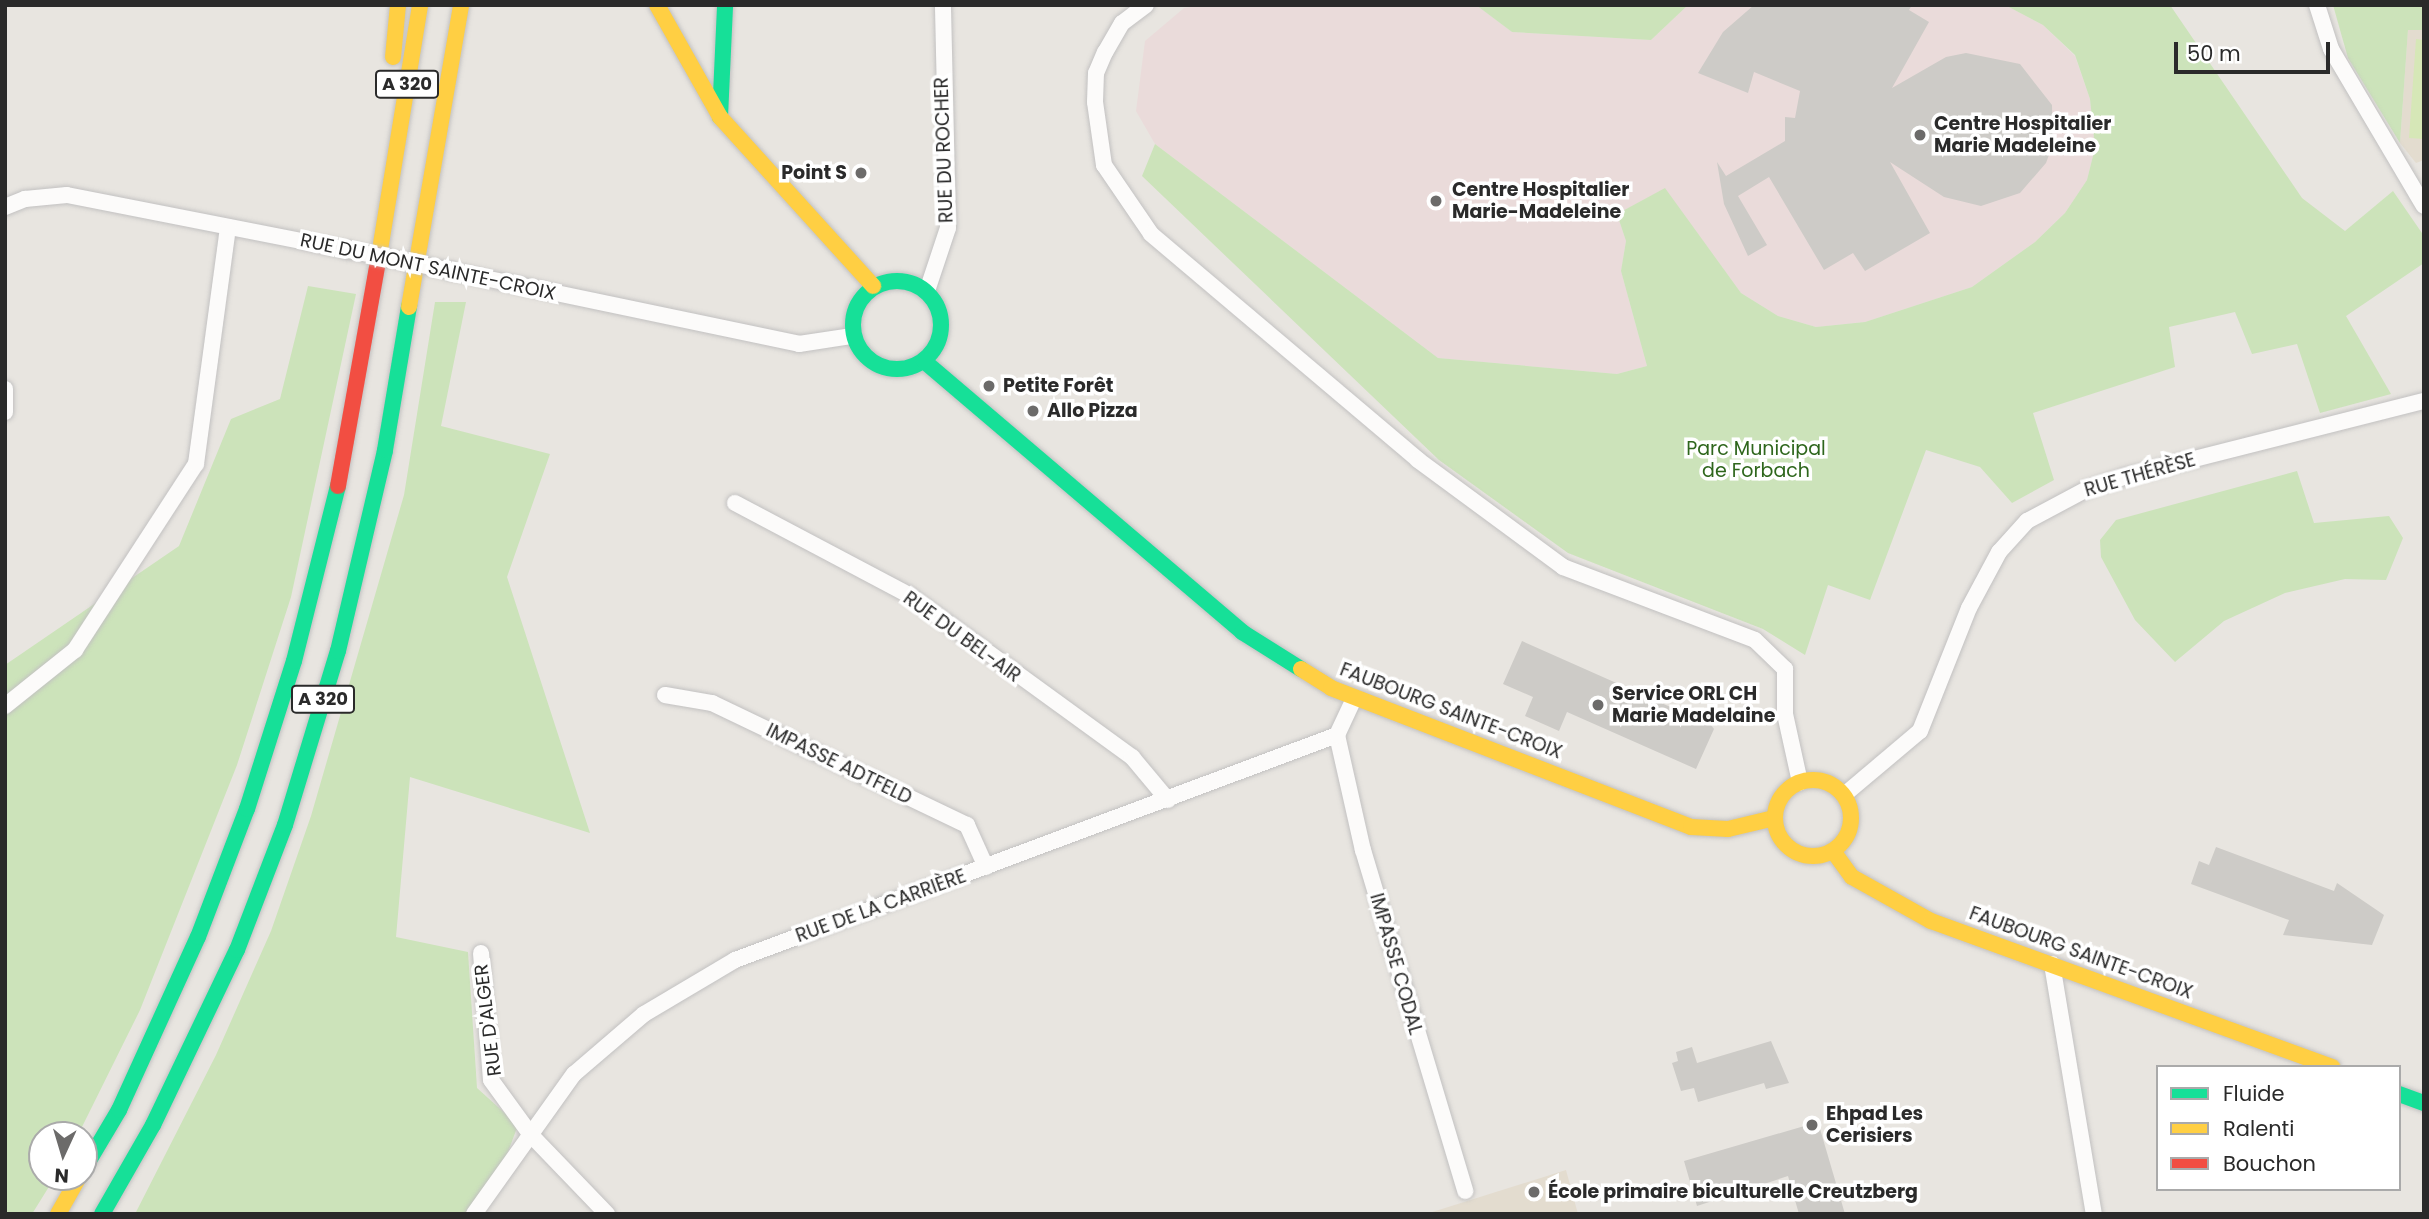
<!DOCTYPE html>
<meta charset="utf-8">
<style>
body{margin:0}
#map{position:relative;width:2429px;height:1219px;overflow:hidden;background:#e8e5e0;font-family:Poppins,sans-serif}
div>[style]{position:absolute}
.education>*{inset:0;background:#e3dccf}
.medical>*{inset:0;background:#eadbda}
.green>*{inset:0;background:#cce3ba}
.pitch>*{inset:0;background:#d6e7b7}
.building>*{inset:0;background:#cdcbc7}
.roads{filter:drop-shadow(0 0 2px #c2c1c1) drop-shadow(0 0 2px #c2c1c1)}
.street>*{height:16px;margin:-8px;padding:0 8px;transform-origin:8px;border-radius:8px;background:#fcfbfa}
.fast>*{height:16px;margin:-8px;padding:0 8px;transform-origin:8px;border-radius:8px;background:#16e098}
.fast>.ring{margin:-8px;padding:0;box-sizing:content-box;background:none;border:16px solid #16e098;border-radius:50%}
.slow>*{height:16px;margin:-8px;padding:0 8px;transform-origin:8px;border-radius:8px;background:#ffcf43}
.slow>.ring{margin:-8px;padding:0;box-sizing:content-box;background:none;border:16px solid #ffcf43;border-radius:50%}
.jam>*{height:16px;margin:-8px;padding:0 8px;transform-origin:8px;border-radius:8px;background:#f24e42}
.bridges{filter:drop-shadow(0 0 2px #c2c1c1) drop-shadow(0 0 2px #c2c1c1)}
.street-bridge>*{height:16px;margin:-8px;padding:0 8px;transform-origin:8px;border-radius:8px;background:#fcfbfa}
.dots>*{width:19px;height:19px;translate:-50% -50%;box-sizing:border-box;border:4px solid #fff;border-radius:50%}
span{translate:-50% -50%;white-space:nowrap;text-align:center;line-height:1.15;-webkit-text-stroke:7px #fff;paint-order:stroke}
.shield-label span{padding:2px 5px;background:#fff;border:2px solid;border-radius:5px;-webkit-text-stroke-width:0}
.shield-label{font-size:18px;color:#2a2a2a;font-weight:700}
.poi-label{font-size:19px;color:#2a2a2a;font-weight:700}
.left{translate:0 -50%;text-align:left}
.right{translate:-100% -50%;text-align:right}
.street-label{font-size:19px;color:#2a2a2a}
.park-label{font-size:19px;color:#2e661c}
.frame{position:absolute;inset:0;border:7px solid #2a2a2a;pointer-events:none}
.legend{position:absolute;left:2156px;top:1065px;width:245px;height:126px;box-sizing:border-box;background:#fff;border:2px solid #aaa;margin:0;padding:9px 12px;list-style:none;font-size:21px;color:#2a2a2a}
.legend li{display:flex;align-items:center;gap:14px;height:35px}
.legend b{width:35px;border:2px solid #aaa}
.north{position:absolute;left:28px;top:1121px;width:70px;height:70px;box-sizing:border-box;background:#fff;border:2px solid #aaa;border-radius:50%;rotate:184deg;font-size:19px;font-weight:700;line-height:28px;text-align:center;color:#2a2a2a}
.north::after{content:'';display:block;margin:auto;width:24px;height:32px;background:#6c6b6a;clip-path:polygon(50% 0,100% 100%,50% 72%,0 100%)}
.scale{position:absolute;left:2174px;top:42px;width:156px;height:32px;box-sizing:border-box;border:4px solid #2a2a2a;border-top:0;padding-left:9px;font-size:21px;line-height:24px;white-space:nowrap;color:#2a2a2a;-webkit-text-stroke:5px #fff;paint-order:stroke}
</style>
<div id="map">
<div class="education">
<div style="clip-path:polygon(2408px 29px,2424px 30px,2424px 160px,2416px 163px,2400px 143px)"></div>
<div style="clip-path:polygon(1566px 1170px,1578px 1214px,1426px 1214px)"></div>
</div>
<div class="medical">
<div style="clip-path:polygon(1205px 5px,1476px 5px,1512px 32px,1651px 40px,1688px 5px,2005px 5px,2043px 25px,2075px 56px,2090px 99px,2095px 148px,2087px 180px,2065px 213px,2035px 242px,1972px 287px,1865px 322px,1816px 327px,1778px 316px,1741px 293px,1665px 189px,1617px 214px,1626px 241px,1621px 271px,1647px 366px,1617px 374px,1438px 358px,1155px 144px,1136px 111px,1145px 41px,1184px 8px)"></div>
</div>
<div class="green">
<div style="clip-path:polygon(1476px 5px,1688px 5px,1651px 40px,1512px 32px)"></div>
<div style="clip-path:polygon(2005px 5px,2170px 5px,2302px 198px,2345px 231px,2393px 191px,2424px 236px,2424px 263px,2346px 316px,2391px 394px,2320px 413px,2297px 344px,2252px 354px,2235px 312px,2169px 327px,2175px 367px,2033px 413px,2054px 480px,2012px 503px,1980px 467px,1926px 450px,1870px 600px,1828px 585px,1805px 655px,1763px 629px,1568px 553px,1439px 460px,1142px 176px,1155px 144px,1438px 358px,1617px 374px,1647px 366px,1621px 271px,1626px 241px,1617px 214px,1665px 188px,1741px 293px,1778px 316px,1816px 327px,1865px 322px,1972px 287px,2035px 242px,2065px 213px,2087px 180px,2095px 148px,2090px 99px,2075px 55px,2043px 25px)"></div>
<div style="clip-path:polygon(2333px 5px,2424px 5px,2424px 30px,2408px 30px,2400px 143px,2348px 58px)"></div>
<div style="clip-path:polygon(308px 286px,356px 294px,291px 597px,237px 765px,140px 1010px,78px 1135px,42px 1135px,42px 1177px,55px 1177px,32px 1214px,5px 1214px,5px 665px,179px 546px,231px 419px,280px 399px)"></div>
<div style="clip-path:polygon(435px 302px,466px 302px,441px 426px,550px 454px,507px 577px,590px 833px,410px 777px,396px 937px,468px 952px,477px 1088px,518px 1125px,485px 1214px,135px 1214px,216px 1055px,271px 931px,311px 816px,404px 495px)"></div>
<div style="clip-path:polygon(2297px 471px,2314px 523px,2389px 516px,2403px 538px,2386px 580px,2345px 579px,2285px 593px,2224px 621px,2175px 662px,2135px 620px,2101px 557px,2100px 540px,2116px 520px)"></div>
</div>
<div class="pitch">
<div style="clip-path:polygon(2416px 39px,2424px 40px,2424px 139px,2409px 138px)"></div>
</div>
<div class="building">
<div style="clip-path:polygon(1754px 5px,1912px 5px,1909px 10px,1929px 22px,1892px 88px,1946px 57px,1966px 53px,2020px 64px,2052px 105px,2053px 144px,2046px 163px,2020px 193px,1981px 206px,1944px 197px,1890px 162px,1930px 233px,1865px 271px,1853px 253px,1824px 270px,1769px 177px,1738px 196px,1767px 245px,1748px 256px,1724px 204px,1717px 162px,1726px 176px,1785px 141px,1785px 117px,1795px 118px,1800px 91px,1754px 72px,1748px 93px,1698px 73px,1723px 32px)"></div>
<div style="clip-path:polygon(1522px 641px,1711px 725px,1714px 729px,1696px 769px,1567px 712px,1559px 731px,1525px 716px,1533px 697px,1503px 684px)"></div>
<div style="clip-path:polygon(2216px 847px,2334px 891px,2337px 883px,2384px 915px,2372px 945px,2283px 935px,2289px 920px,2191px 884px,2199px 861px,2209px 865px)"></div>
<div style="clip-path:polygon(1771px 1041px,1789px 1083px,1766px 1089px,1764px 1083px,1698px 1102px,1694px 1088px,1681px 1091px,1672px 1063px,1678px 1061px,1676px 1052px,1692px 1047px,1697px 1063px)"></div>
<div style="clip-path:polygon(1818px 1122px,1845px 1214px,1799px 1214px,1788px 1176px,1697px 1206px,1684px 1161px)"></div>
</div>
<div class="roads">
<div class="street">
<div style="left:1146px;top:5px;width:30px;rotate:143deg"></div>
<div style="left:1122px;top:23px;width:34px;rotate:120deg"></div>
<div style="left:1105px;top:52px;width:23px;rotate:113deg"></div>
<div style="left:1096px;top:73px;width:29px;rotate:92deg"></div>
<div style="left:1095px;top:102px;width:64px;rotate:81.9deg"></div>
<div style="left:1104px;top:165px;width:83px;rotate:55.7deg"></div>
<div style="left:1151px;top:234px;width:350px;rotate:40.2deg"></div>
<div style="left:1418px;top:460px;width:180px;rotate:36.4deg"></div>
<div style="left:1563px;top:567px;width:205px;rotate:20.8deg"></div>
<div style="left:1755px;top:640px;width:42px;rotate:44deg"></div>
<div style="left:1785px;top:669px;width:45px;rotate:90deg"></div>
<div style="left:1785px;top:714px;width:70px;rotate:77.6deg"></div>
<div style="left:2317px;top:5px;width:46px;rotate:72.3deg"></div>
<div style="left:2331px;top:49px;width:182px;rotate:59.4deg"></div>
<div style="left:5px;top:207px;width:22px;rotate:-22deg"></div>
<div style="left:25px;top:199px;width:42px;rotate:-5.4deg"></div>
<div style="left:67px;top:195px;width:286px;rotate:11.1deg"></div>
<div style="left:451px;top:271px;width:356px;rotate:11.8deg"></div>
<div style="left:799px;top:344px;width:54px;rotate:-8.6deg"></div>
<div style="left:927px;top:291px;width:66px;rotate:-71.6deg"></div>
<div style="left:948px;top:228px;width:223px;rotate:-91.3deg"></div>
<div style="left:5px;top:389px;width:23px;rotate:90deg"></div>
<div style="left:735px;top:503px;width:197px;rotate:27.9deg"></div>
<div style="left:909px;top:595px;width:276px;rotate:36deg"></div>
<div style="left:1132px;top:757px;width:56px;rotate:50.1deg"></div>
<div style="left:665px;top:695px;width:48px;rotate:9.7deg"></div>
<div style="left:712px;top:703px;width:283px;rotate:25.6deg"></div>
<div style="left:967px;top:825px;width:46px;rotate:65.7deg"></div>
<div style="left:5px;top:706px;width:90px;rotate:-38.7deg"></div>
<div style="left:75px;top:650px;width:222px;rotate:-57deg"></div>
<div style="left:196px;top:464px;width:239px;rotate:-82.3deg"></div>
<div style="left:1337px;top:735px;width:118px;rotate:77.3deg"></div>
<div style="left:1363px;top:850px;width:356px;rotate:73.3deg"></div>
<div style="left:1844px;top:795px;width:99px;rotate:-40.1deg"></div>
<div style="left:1920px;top:731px;width:132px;rotate:-68.3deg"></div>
<div style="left:1969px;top:608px;width:64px;rotate:-61.8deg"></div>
<div style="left:1999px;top:552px;width:42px;rotate:-47.9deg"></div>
<div style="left:2027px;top:521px;width:68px;rotate:-28.1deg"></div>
<div style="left:2087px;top:489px;width:38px;rotate:-18deg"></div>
<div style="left:2123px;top:477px;width:310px;rotate:-14.2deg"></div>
<div style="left:481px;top:953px;width:127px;rotate:85.5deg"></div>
<div style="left:491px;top:1080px;width:68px;rotate:54deg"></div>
<div style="left:531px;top:1135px;width:110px;rotate:46.1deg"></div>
<div style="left:2052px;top:964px;width:254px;rotate:80.5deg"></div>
<div style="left:474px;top:1214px;width:172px;rotate:-54.5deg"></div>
<div style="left:574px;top:1074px;width:92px;rotate:-40.6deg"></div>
<div style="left:644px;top:1014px;width:106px;rotate:-30.7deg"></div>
<div style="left:735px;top:960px;width:643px;rotate:-20.49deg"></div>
<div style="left:1337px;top:735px;width:38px;rotate:-65deg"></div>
</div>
<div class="fast">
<div style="left:720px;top:117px;width:112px;rotate:-87.4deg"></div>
<div class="ring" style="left:853px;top:281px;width:72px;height:72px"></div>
<div style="left:924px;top:361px;width:418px;rotate:40.4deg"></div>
<div style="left:1242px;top:632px;width:70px;rotate:32.1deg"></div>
<div style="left:2399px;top:1094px;width:27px;rotate:20deg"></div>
<div style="left:84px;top:1169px;width:69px;rotate:-59.3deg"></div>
<div style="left:119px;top:1110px;width:190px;rotate:-65.5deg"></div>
<div style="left:198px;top:937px;width:137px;rotate:-69.1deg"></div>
<div style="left:247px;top:809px;width:155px;rotate:-72.4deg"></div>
<div style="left:294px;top:661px;width:180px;rotate:-75.9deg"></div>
<div style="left:102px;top:1214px;width:103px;rotate:-60.2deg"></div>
<div style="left:153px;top:1125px;width:194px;rotate:-64.4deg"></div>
<div style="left:237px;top:950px;width:134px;rotate:-69deg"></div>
<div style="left:285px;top:825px;width:182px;rotate:-73.1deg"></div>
<div style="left:338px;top:651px;width:206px;rotate:-76.8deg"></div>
<div style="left:385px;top:450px;width:145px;rotate:-80.5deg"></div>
</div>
<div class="slow">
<div style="left:657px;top:5px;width:129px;rotate:60.6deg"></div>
<div style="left:720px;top:117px;width:228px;rotate:47.8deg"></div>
<div style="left:393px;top:57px;width:52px;rotate:-84.5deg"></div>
<div style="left:379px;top:256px;width:254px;rotate:-80.7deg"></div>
<div style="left:409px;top:307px;width:306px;rotate:-80.2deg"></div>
<div style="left:1301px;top:669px;width:36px;rotate:32deg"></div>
<div style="left:1331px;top:688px;width:386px;rotate:21.1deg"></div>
<div style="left:1691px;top:827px;width:37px;rotate:3deg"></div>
<div style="left:1728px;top:829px;width:47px;rotate:-13.4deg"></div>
<div class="ring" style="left:1775px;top:780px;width:60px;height:60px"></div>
<div style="left:1833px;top:851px;width:32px;rotate:54deg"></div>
<div style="left:1852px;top:877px;width:90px;rotate:29.1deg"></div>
<div style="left:1931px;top:921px;width:427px;rotate:20deg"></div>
<div style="left:58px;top:1214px;width:43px;rotate:-60.4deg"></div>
</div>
<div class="jam">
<div style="left:338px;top:486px;width:234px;rotate:-79.9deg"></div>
</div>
</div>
<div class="bridges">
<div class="street-bridge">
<div style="left:348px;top:250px;width:105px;rotate:11.5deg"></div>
</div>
</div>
<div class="dots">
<div style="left:1920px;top:135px;background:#6c6b6a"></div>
<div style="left:861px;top:173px;background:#6c6b6a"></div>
<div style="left:1436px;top:201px;background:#6c6b6a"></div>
<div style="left:989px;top:386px;background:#6c6b6a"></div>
<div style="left:1033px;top:411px;background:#6c6b6a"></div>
<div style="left:1598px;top:705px;background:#6c6b6a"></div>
<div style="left:1812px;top:1125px;background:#6c6b6a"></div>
<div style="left:1534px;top:1192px;background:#6c6b6a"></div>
</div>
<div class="shield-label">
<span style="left:407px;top:84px">A 320</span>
<span style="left:323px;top:699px">A 320</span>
</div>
<div class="poi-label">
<span class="left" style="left:1934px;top:135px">Centre Hospitalier<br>Marie Madeleine</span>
<span class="right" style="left:847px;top:173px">Point S</span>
<span class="left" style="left:1452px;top:201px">Centre Hospitalier<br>Marie-Madeleine</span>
<span class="left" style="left:1003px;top:386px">Petite Forêt</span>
<span class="left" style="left:1047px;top:411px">Allo Pizza</span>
<span class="left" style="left:1612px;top:705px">Service ORL CH<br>Marie Madelaine</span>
<span class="left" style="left:1826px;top:1125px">Ehpad Les<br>Cerisiers</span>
<span class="left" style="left:1548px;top:1192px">École primaire biculturelle Creutzberg</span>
</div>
<div class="street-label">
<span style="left:944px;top:150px;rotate:-92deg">RUE DU ROCHER</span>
<span style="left:428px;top:267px;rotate:12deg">RUE DU MONT SAINTE-CROIX</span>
<span style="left:2140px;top:475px;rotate:-16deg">RUE THÉRÈSE</span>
<span style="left:962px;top:637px;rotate:36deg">RUE DU BEL-AIR</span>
<span style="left:1451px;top:711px;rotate:21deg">FAUBOURG SAINTE-CROIX</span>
<span style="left:839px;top:764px;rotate:26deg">IMPASSE ADTFELD</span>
<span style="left:881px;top:906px;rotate:-20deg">RUE DE LA CARRIÈRE</span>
<span style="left:2081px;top:953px;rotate:20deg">FAUBOURG SAINTE-CROIX</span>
<span style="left:1396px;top:964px;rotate:74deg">IMPASSE CODAL</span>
<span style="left:488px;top:1020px;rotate:-97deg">RUE D'ALGER</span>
</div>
<div class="park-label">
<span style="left:1756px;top:460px">Parc Municipal<br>de Forbach</span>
</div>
<div class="frame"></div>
<ul class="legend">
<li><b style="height:9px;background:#16e098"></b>Fluide</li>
<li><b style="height:9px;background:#ffcf43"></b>Ralenti</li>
<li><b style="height:9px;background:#f24e42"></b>Bouchon</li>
</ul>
<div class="north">N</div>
<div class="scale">50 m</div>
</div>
